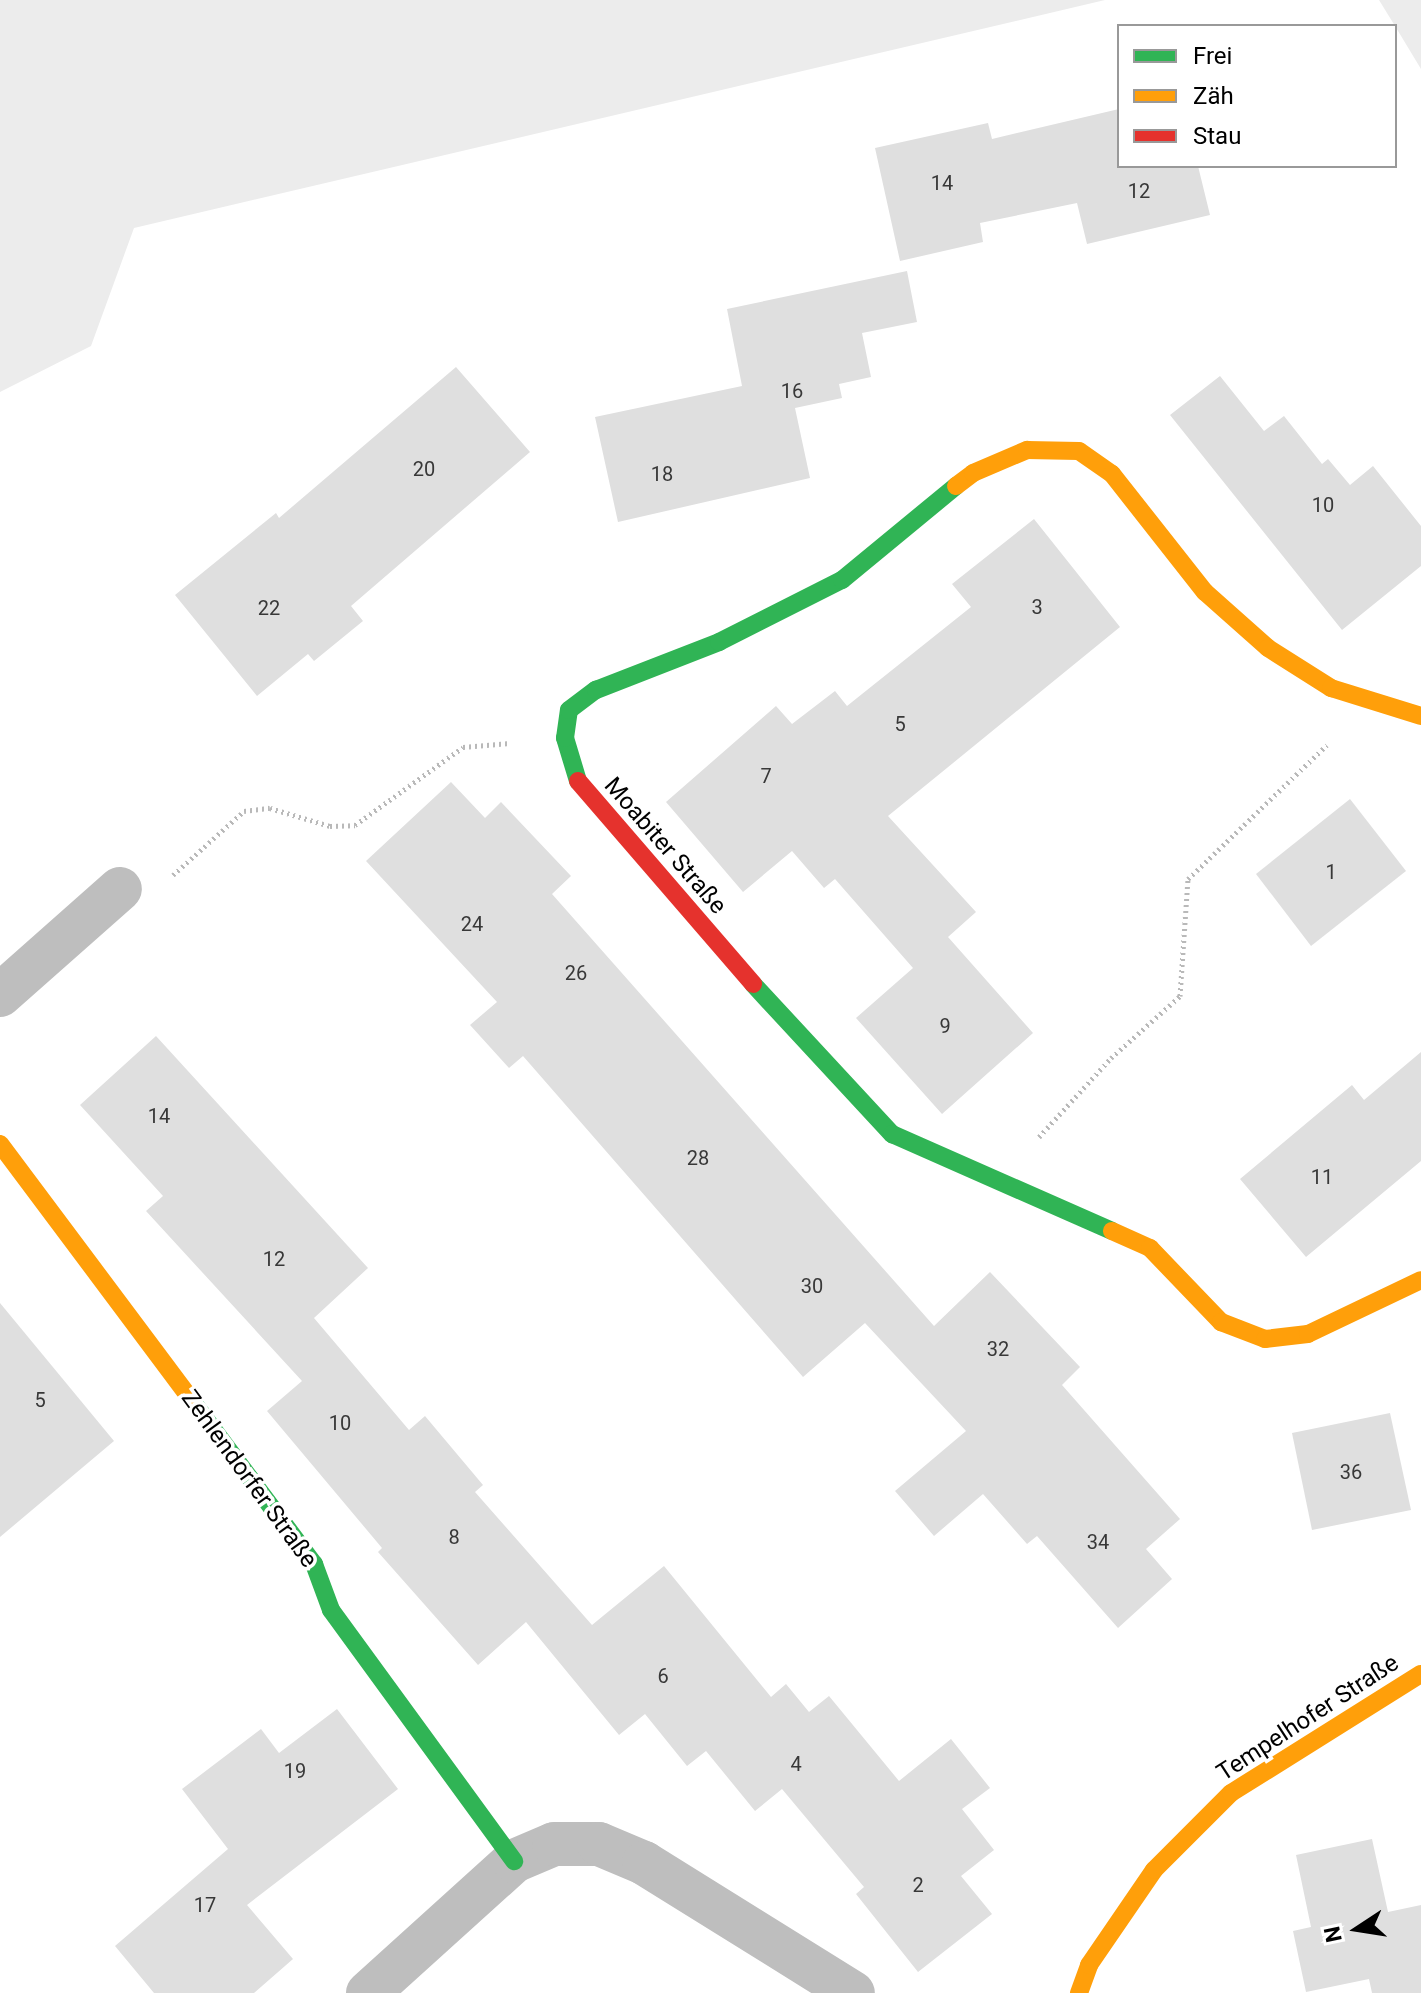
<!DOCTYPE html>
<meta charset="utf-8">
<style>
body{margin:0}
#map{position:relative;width:1421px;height:1993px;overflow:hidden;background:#fff;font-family:Roboto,sans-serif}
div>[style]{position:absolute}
.green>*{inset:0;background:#ececec}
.building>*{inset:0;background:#dfdfdf}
.path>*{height:5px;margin-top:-2.5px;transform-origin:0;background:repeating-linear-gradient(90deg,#b9b9b9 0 2px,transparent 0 6px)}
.street>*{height:44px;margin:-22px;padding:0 22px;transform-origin:22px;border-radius:22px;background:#bebebe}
.fast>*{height:18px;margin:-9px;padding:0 9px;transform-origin:9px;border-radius:9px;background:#30b455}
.slow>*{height:18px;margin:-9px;padding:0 9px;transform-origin:9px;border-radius:9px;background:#ff9f0a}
.jam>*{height:18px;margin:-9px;padding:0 9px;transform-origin:9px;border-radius:9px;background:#e5322d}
span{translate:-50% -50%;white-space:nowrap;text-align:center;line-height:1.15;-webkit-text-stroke:7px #fff;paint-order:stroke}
.number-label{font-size:20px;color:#383838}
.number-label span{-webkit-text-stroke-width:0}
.street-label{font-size:24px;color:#000}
.legend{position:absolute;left:1117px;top:24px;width:280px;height:144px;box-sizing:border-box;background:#fff;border:2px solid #999;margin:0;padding:10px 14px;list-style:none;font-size:24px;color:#000}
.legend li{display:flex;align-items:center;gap:16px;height:40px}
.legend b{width:40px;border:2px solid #999}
.north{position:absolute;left:1317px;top:1889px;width:80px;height:80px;-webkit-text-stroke:6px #fff;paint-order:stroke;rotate:258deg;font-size:22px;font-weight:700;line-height:32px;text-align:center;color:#000}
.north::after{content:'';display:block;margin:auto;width:28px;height:36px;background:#000;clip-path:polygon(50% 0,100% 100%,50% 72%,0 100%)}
</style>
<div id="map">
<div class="green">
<div style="clip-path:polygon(0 0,1105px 0,134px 228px,91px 346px,0 392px)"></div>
<div style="clip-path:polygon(1379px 0,1421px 0,1421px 69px,1395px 26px)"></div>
</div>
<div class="building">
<div style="clip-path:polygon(1119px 109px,1119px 166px,1198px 166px,1210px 215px,1087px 244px,1077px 203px,980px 223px,983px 242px,900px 261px,875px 148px,988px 123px,992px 139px)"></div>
<div style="clip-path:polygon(907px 271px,917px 322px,862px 333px,871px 377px,839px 384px,842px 398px,795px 408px,810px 478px,618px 522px,595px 417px,742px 386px,727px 309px)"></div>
<div style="clip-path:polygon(456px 367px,530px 452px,351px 606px,363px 621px,314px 661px,308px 654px,257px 696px,175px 595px,276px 513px,279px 518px)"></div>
<div style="clip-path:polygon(1220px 376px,1264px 431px,1284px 416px,1322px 464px,1328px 459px,1350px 485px,1373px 466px,1421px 526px,1421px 566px,1342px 630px,1170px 415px)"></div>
<div style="clip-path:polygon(1034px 519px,1120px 627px,888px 816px,976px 912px,948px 937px,1033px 1033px,942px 1114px,856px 1018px,913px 968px,835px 879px,824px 888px,792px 851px,743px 892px,666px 802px,776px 706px,792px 724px,835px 691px,847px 706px,971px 607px,952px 584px)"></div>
<div style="clip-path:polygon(451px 782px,485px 818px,501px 802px,571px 876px,552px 894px,934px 1326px,990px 1272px,1080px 1367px,1062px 1385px,1180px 1519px,1146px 1549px,1172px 1579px,1118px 1628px,1037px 1536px,1027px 1544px,983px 1494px,934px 1536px,895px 1491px,966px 1431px,865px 1323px,803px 1377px,523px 1056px,509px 1068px,470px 1025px,497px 1002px,366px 861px)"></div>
<div style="clip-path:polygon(1350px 799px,1406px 871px,1311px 946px,1256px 874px)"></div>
<div style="clip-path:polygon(156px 1036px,368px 1268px,314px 1318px,409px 1430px,425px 1416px,483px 1485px,475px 1492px,592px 1625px,664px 1566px,771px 1697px,786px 1684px,809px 1712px,829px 1696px,899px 1781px,951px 1739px,990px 1788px,962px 1809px,994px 1850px,961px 1876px,992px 1914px,918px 1972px,856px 1894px,864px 1887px,782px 1789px,755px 1811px,706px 1751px,687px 1766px,645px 1714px,619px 1735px,526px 1622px,478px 1665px,378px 1552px,382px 1548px,267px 1411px,302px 1381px,146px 1211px,163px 1196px,80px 1105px)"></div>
<div style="clip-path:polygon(1421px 1052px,1421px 1161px,1306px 1257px,1240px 1179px,1352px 1085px,1364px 1100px)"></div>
<div style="clip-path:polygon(0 1303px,114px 1441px,0 1537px)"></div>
<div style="clip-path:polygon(1390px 1413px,1411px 1510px,1312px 1530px,1292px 1433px)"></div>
<div style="clip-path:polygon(337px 1709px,398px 1789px,247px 1905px,293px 1959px,254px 1993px,154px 1993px,115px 1946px,228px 1849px,182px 1789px,261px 1729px,279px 1753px)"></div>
<div style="clip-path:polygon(1372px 1839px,1388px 1912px,1421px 1905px,1421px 1993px,1372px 1993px,1369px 1979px,1306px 1992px,1293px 1931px,1311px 1927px,1296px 1855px)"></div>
</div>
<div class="path">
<div style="left:173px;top:875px;width:96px;rotate:-42deg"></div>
<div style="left:244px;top:811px;width:26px;rotate:-7deg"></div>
<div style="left:270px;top:808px;width:63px;rotate:16.7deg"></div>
<div style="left:330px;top:826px;width:25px;rotate:-2deg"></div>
<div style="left:355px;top:825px;width:133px;rotate:-35.8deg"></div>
<div style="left:463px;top:747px;width:47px;rotate:-4.9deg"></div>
<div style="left:1039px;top:1137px;width:107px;rotate:-47.7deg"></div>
<div style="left:1111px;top:1058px;width:93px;rotate:-41.9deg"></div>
<div style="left:1180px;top:996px;width:117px;rotate:-86.1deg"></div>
<div style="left:1188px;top:879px;width:193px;rotate:-44deg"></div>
</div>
<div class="street">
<div style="left:0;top:995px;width:160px;rotate:-41.5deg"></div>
<div style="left:368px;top:1993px;width:197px;rotate:-42.1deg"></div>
<div style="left:514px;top:1861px;width:43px;rotate:-23deg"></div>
<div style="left:554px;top:1844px;width:45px"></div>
<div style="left:599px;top:1844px;width:49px;rotate:22.9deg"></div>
<div style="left:644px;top:1863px;width:246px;rotate:31.9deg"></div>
</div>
<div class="fast">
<div style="left:578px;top:781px;width:45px;rotate:-106.8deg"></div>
<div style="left:565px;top:738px;width:28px;rotate:-82deg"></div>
<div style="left:569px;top:710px;width:34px;rotate:-37deg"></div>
<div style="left:596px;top:690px;width:132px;rotate:-21.3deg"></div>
<div style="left:719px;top:642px;width:138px;rotate:-26.8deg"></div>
<div style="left:842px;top:580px;width:148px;rotate:-39.5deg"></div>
<div style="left:753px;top:984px;width:205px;rotate:47.2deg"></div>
<div style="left:892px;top:1134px;width:240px;rotate:23.8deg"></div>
<div style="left:192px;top:1401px;width:204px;rotate:53.2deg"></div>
<div style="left:314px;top:1564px;width:49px;rotate:69.7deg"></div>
<div style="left:331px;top:1610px;width:311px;rotate:53.9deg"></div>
</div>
<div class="slow">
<div style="left:956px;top:486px;width:21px;rotate:-37deg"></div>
<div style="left:973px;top:473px;width:59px;rotate:-23.1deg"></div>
<div style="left:1027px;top:450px;width:52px;rotate:1.1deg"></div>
<div style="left:1079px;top:451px;width:40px;rotate:34.9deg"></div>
<div style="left:1112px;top:474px;width:150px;rotate:51.8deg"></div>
<div style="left:1205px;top:592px;width:84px;rotate:41.6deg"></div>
<div style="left:1268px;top:648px;width:75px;rotate:32.4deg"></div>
<div style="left:1331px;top:688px;width:94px;rotate:17.3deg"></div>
<div style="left:0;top:1144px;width:321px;rotate:53.2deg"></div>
<div style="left:1112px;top:1231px;width:42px;rotate:24.1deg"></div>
<div style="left:1150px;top:1248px;width:103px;rotate:46.2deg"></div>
<div style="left:1221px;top:1322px;width:47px;rotate:21.1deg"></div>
<div style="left:1265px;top:1339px;width:43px;rotate:-6.6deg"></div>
<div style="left:1308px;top:1334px;width:125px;rotate:-25.5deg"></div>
<div style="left:1079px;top:1993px;width:30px;rotate:-70deg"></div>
<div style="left:1089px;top:1965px;width:115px;rotate:-55.6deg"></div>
<div style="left:1154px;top:1870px;width:109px;rotate:-45deg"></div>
<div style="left:1231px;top:1793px;width:224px;rotate:-32.1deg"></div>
</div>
<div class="jam">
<div style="left:578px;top:781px;width:268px;rotate:49.2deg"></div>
</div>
<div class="number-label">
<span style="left:942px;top:183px">14</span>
<span style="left:1139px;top:191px">12</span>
<span style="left:792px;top:391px">16</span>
<span style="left:424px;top:469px">20</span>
<span style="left:662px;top:474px">18</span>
<span style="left:1323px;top:505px">10</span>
<span style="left:1037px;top:607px">3</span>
<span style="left:269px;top:608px">22</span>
<span style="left:900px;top:724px">5</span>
<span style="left:766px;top:776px">7</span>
<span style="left:1331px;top:872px">1</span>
<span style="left:472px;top:924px">24</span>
<span style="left:576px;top:973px">26</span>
<span style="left:945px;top:1026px">9</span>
<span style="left:159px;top:1116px">14</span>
<span style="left:698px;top:1158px">28</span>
<span style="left:1322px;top:1177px">11</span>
<span style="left:274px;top:1259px">12</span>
<span style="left:812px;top:1286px">30</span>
<span style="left:998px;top:1349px">32</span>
<span style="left:40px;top:1400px">5</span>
<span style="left:340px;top:1423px">10</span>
<span style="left:1351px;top:1472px">36</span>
<span style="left:454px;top:1537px">8</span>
<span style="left:1098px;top:1542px">34</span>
<span style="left:663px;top:1676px">6</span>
<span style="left:796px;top:1764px">4</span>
<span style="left:295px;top:1771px">19</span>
<span style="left:918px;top:1885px">2</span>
<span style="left:205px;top:1905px">17</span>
</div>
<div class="street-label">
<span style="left:665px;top:846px;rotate:49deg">Moabiter Straße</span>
<span style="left:249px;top:1479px;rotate:54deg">Zehlendorfer Straße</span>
<span style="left:1308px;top:1718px;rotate:-33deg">Tempelhofer Straße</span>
</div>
<ul class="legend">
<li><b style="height:10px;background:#30b455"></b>Frei</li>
<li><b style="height:10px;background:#ff9f0a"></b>Zäh</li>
<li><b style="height:10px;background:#e5322d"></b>Stau</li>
</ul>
<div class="north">N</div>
</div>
